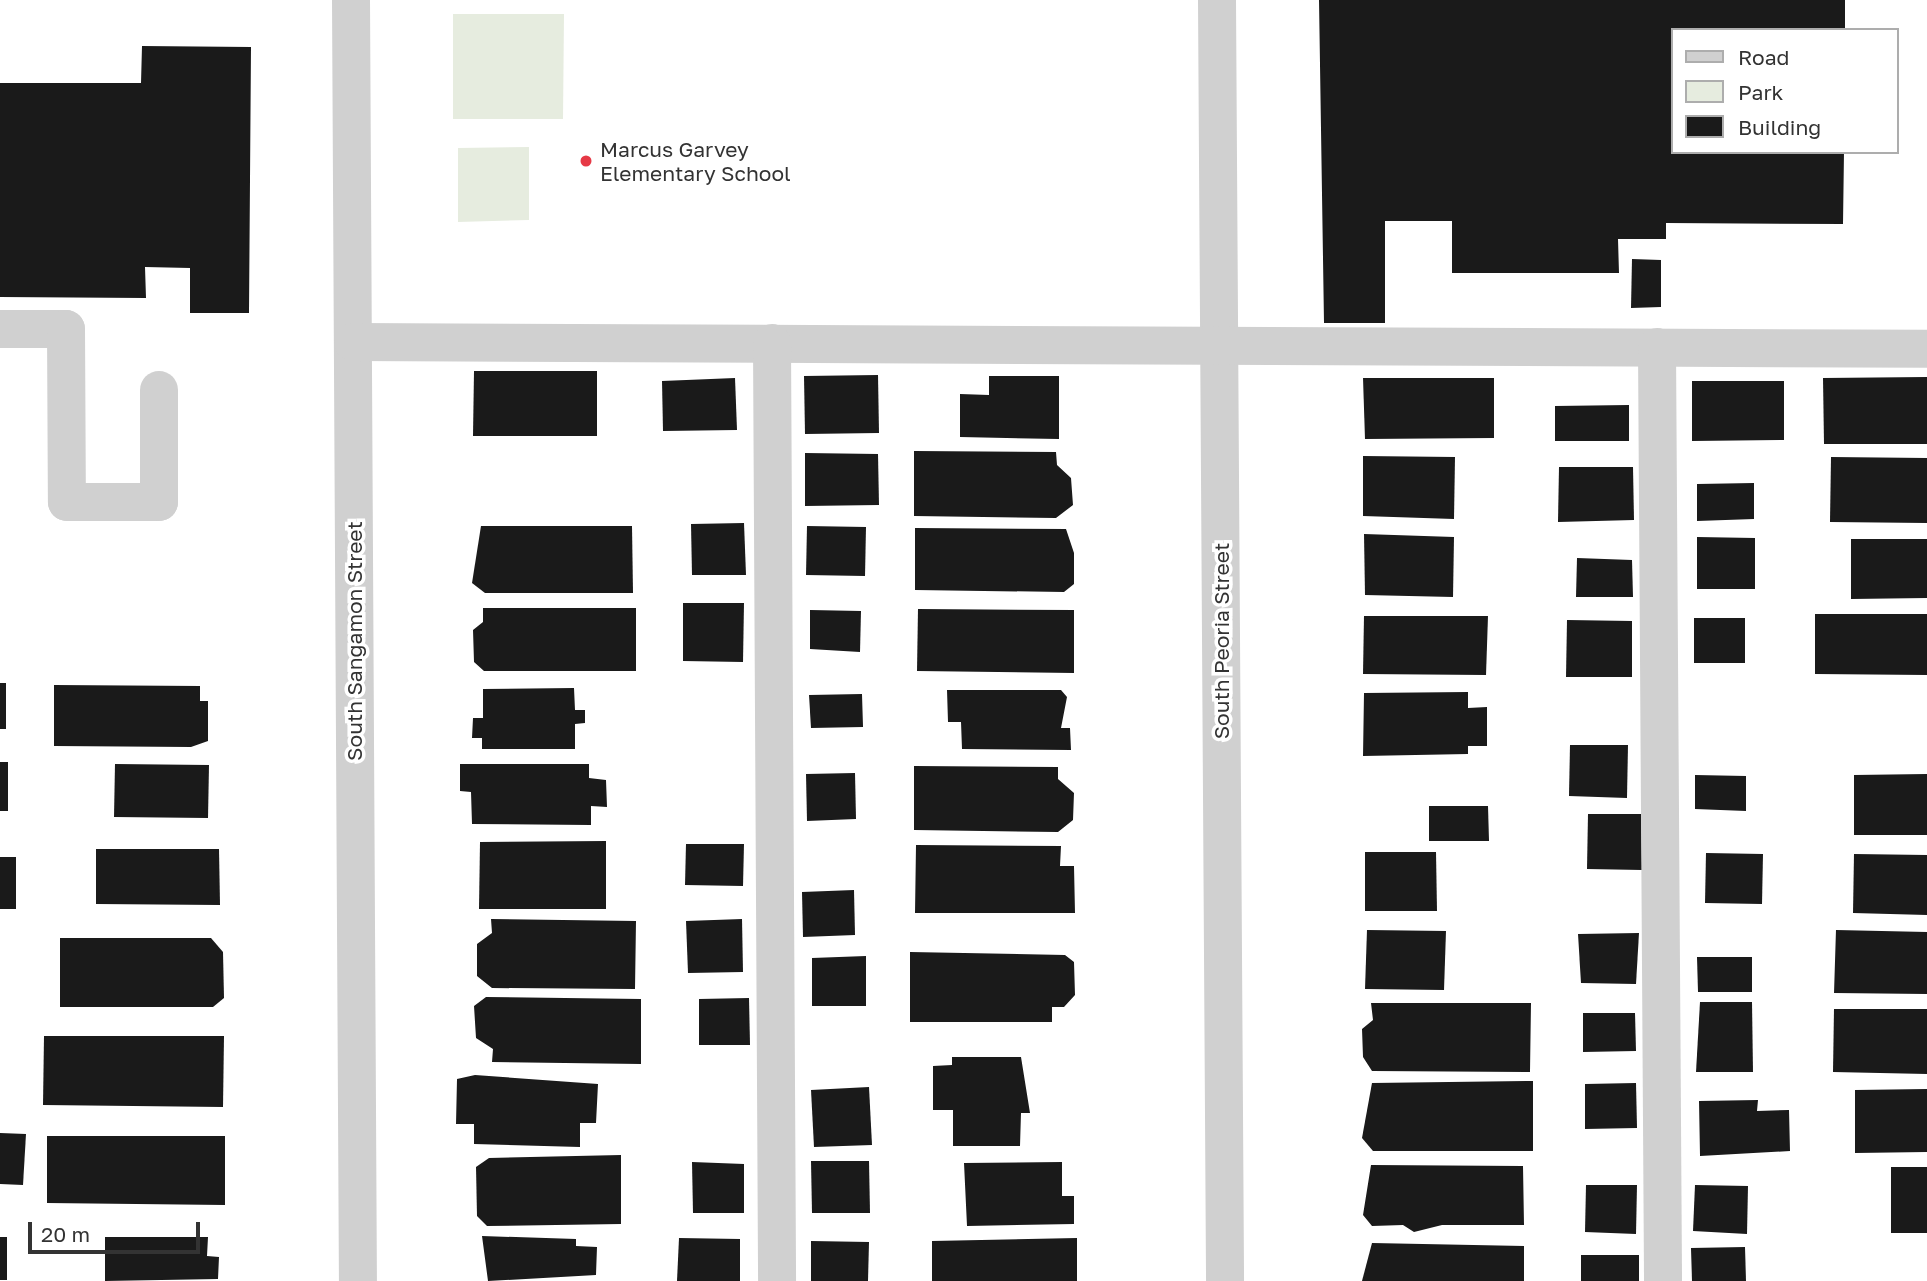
<!DOCTYPE html>
<style>
body{margin:0}
#map{position:relative;width:1927px;height:1281px;overflow:hidden;background:#fff;font-family:"Golos Text",sans-serif}
div>[style]{position:absolute}
.green>*{inset:0;background:#e6ecdf}
.building>*{inset:0;background:#1a1a1a}
.minor>*{height:38px;margin:-19px;padding:0 19px;transform-origin:19px;border-radius:19px;background:#d0d0d0}
.dots>*{width:19px;height:19px;translate:-50% -50%;box-sizing:border-box;border:4px solid #fff;border-radius:50%}
span{translate:-50% -50%;white-space:nowrap;text-align:center;line-height:1.15;-webkit-text-stroke:7px #fff;paint-order:stroke}
.poi-label{font-size:21px;color:#333}
.left{translate:0 -50%;text-align:left}
.street-label{font-size:21px;color:#333}
.legend{position:absolute;left:1671px;top:28px;width:228px;height:126px;box-sizing:border-box;background:#fff;border:2px solid #adadad;margin:0;padding:9px 12px;list-style:none;font-size:21px;color:#333}
.legend li{display:flex;align-items:center;gap:14px;height:35px}
.legend b{width:35px;border:2px solid #adadad}
.scale{position:absolute;left:28px;top:1222px;width:172px;height:32px;box-sizing:border-box;border:4px solid #333;border-top:0;padding-left:9px;font-size:21px;line-height:24px;white-space:nowrap;color:#333;-webkit-text-stroke:5px #fff;paint-order:stroke}
</style>
<div id="map">
<div class="green">
<div style="clip-path:polygon(453px 14px,564px 14px,563px 119px,453px 119px)"></div>
<div style="clip-path:polygon(529px 147px,529px 220px,458px 222px,458px 148px)"></div>
</div>
<div class="building">
<div style="clip-path:polygon(1319px 0,1845px 0,1845px 30px,1673px 30px,1673px 152px,1844px 152px,1843px 224px,1666px 223px,1666px 239px,1618px 239px,1619px 273px,1452px 273px,1452px 221px,1385px 221px,1385px 323px,1324px 323px)"></div>
<div style="clip-path:polygon(142px 46px,251px 47px,249px 313px,190px 313px,190px 268px,145px 267px,146px 298px,0 297px,0 83px,141px 83px)"></div>
<div style="clip-path:polygon(1632px 259px,1661px 260px,1661px 307px,1631px 308px)"></div>
<div style="clip-path:polygon(474px 371px,597px 371px,597px 436px,473px 436px)"></div>
<div style="clip-path:polygon(878px 375px,879px 433px,805px 434px,804px 376px)"></div>
<div style="clip-path:polygon(989px 376px,1059px 376px,1059px 439px,960px 437px,960px 394px,989px 395px)"></div>
<div style="clip-path:polygon(1927px 377px,1927px 444px,1824px 444px,1823px 378px)"></div>
<div style="clip-path:polygon(735px 378px,737px 430px,663px 431px,662px 381px)"></div>
<div style="clip-path:polygon(1363px 378px,1494px 378px,1494px 438px,1365px 439px)"></div>
<div style="clip-path:polygon(1692px 381px,1784px 381px,1784px 440px,1692px 441px)"></div>
<div style="clip-path:polygon(1629px 405px,1629px 441px,1555px 441px,1555px 406px)"></div>
<div style="clip-path:polygon(914px 451px,1056px 452px,1057px 465px,1071px 478px,1073px 505px,1056px 518px,914px 516px)"></div>
<div style="clip-path:polygon(805px 453px,878px 454px,879px 505px,805px 506px)"></div>
<div style="clip-path:polygon(1363px 456px,1455px 457px,1454px 519px,1363px 516px)"></div>
<div style="clip-path:polygon(1831px 457px,1927px 458px,1927px 523px,1830px 522px)"></div>
<div style="clip-path:polygon(1559px 467px,1633px 467px,1634px 520px,1558px 522px)"></div>
<div style="clip-path:polygon(1754px 483px,1754px 519px,1697px 521px,1697px 484px)"></div>
<div style="clip-path:polygon(744px 523px,746px 575px,692px 575px,691px 524px)"></div>
<div style="clip-path:polygon(481px 526px,632px 526px,633px 593px,485px 593px,472px 583px)"></div>
<div style="clip-path:polygon(807px 526px,866px 527px,865px 576px,806px 575px)"></div>
<div style="clip-path:polygon(915px 528px,1066px 529px,1074px 553px,1074px 584px,1064px 592px,915px 590px)"></div>
<div style="clip-path:polygon(1364px 534px,1454px 537px,1453px 597px,1365px 595px)"></div>
<div style="clip-path:polygon(1697px 537px,1755px 538px,1755px 589px,1697px 589px)"></div>
<div style="clip-path:polygon(1851px 539px,1927px 539px,1927px 598px,1851px 599px)"></div>
<div style="clip-path:polygon(1577px 558px,1632px 560px,1633px 597px,1576px 597px)"></div>
<div style="clip-path:polygon(683px 603px,744px 603px,743px 662px,683px 661px)"></div>
<div style="clip-path:polygon(483px 608px,636px 608px,636px 671px,484px 671px,474px 662px,473px 630px,483px 622px)"></div>
<div style="clip-path:polygon(918px 609px,1074px 610px,1074px 673px,917px 671px)"></div>
<div style="clip-path:polygon(810px 610px,861px 611px,860px 652px,810px 649px)"></div>
<div style="clip-path:polygon(1815px 614px,1927px 614px,1927px 675px,1815px 674px)"></div>
<div style="clip-path:polygon(1364px 616px,1488px 616px,1486px 675px,1363px 674px)"></div>
<div style="clip-path:polygon(1694px 618px,1745px 618px,1745px 663px,1694px 663px)"></div>
<div style="clip-path:polygon(1567px 620px,1632px 621px,1632px 677px,1566px 677px)"></div>
<div style="clip-path:polygon(0 683px,6px 683px,6px 729px,0 729px)"></div>
<div style="clip-path:polygon(54px 685px,200px 686px,200px 701px,208px 701px,208px 741px,191px 747px,54px 746px)"></div>
<div style="clip-path:polygon(574px 688px,575px 710px,585px 710px,585px 723px,575px 724px,575px 749px,482px 749px,482px 738px,472px 738px,473px 718px,483px 718px,483px 689px)"></div>
<div style="clip-path:polygon(947px 690px,1061px 690px,1067px 697px,1061px 728px,1070px 728px,1071px 750px,962px 749px,961px 722px,948px 722px)"></div>
<div style="clip-path:polygon(1468px 692px,1468px 708px,1487px 707px,1487px 746px,1468px 746px,1468px 754px,1363px 756px,1364px 693px)"></div>
<div style="clip-path:polygon(862px 694px,863px 727px,811px 728px,809px 695px)"></div>
<div style="clip-path:polygon(1570px 745px,1628px 745px,1627px 798px,1569px 796px)"></div>
<div style="clip-path:polygon(0 762px,8px 762px,8px 811px,0 811px)"></div>
<div style="clip-path:polygon(115px 764px,209px 765px,208px 818px,114px 817px)"></div>
<div style="clip-path:polygon(460px 764px,589px 764px,589px 778px,606px 780px,607px 807px,591px 806px,591px 825px,472px 824px,471px 792px,460px 791px)"></div>
<div style="clip-path:polygon(914px 766px,1058px 767px,1058px 779px,1074px 793px,1073px 820px,1058px 832px,914px 830px)"></div>
<div style="clip-path:polygon(855px 773px,856px 819px,807px 821px,806px 774px)"></div>
<div style="clip-path:polygon(1927px 774px,1927px 835px,1854px 835px,1854px 775px)"></div>
<div style="clip-path:polygon(1695px 775px,1746px 776px,1746px 811px,1695px 809px)"></div>
<div style="clip-path:polygon(1429px 806px,1488px 806px,1489px 841px,1429px 841px)"></div>
<div style="clip-path:polygon(1588px 814px,1641px 814px,1642px 870px,1587px 869px)"></div>
<div style="clip-path:polygon(606px 841px,606px 909px,479px 909px,480px 842px)"></div>
<div style="clip-path:polygon(686px 844px,744px 844px,743px 886px,685px 885px)"></div>
<div style="clip-path:polygon(916px 845px,1061px 846px,1060px 866px,1074px 866px,1075px 913px,915px 913px)"></div>
<div style="clip-path:polygon(96px 849px,219px 849px,220px 905px,96px 904px)"></div>
<div style="clip-path:polygon(1365px 852px,1436px 852px,1437px 911px,1365px 911px)"></div>
<div style="clip-path:polygon(1706px 853px,1763px 854px,1762px 904px,1705px 903px)"></div>
<div style="clip-path:polygon(1854px 854px,1927px 855px,1927px 915px,1853px 913px)"></div>
<div style="clip-path:polygon(0 857px,16px 857px,16px 909px,0 909px)"></div>
<div style="clip-path:polygon(854px 890px,855px 935px,803px 937px,802px 892px)"></div>
<div style="clip-path:polygon(491px 919px,636px 921px,635px 989px,492px 988px,477px 976px,477px 944px,492px 933px)"></div>
<div style="clip-path:polygon(742px 919px,743px 972px,688px 973px,686px 921px)"></div>
<div style="clip-path:polygon(1367px 930px,1446px 931px,1444px 990px,1365px 989px)"></div>
<div style="clip-path:polygon(1836px 930px,1927px 932px,1927px 994px,1834px 993px)"></div>
<div style="clip-path:polygon(1639px 933px,1636px 984px,1581px 983px,1578px 934px)"></div>
<div style="clip-path:polygon(60px 938px,211px 938px,223px 952px,224px 998px,213px 1007px,60px 1007px)"></div>
<div style="clip-path:polygon(910px 952px,1065px 955px,1074px 962px,1075px 995px,1064px 1007px,1052px 1007px,1052px 1022px,910px 1022px)"></div>
<div style="clip-path:polygon(866px 956px,866px 1006px,812px 1006px,812px 958px)"></div>
<div style="clip-path:polygon(1697px 957px,1752px 957px,1752px 992px,1698px 992px)"></div>
<div style="clip-path:polygon(486px 997px,641px 999px,641px 1064px,492px 1062px,493px 1049px,476px 1038px,474px 1006px)"></div>
<div style="clip-path:polygon(749px 998px,750px 1045px,699px 1045px,699px 999px)"></div>
<div style="clip-path:polygon(1700px 1002px,1752px 1002px,1753px 1072px,1696px 1072px)"></div>
<div style="clip-path:polygon(1371px 1003px,1531px 1003px,1530px 1072px,1372px 1071px,1363px 1057px,1362px 1029px,1373px 1020px)"></div>
<div style="clip-path:polygon(1834px 1009px,1927px 1009px,1927px 1074px,1833px 1072px)"></div>
<div style="clip-path:polygon(1583px 1013px,1635px 1013px,1636px 1051px,1583px 1052px)"></div>
<div style="clip-path:polygon(44px 1036px,224px 1036px,223px 1107px,43px 1105px)"></div>
<div style="clip-path:polygon(952px 1057px,1021px 1057px,1030px 1113px,1021px 1113px,1020px 1146px,953px 1146px,953px 1110px,933px 1110px,933px 1066px,952px 1065px)"></div>
<div style="clip-path:polygon(475px 1075px,598px 1084px,596px 1123px,580px 1123px,580px 1147px,474px 1144px,474px 1124px,456px 1124px,457px 1079px)"></div>
<div style="clip-path:polygon(1533px 1081px,1533px 1151px,1373px 1151px,1362px 1138px,1372px 1083px)"></div>
<div style="clip-path:polygon(1636px 1083px,1637px 1128px,1585px 1129px,1585px 1084px)"></div>
<div style="clip-path:polygon(869px 1087px,872px 1145px,814px 1147px,811px 1090px)"></div>
<div style="clip-path:polygon(1927px 1089px,1927px 1152px,1855px 1153px,1855px 1090px)"></div>
<div style="clip-path:polygon(1758px 1100px,1757px 1111px,1789px 1110px,1790px 1151px,1700px 1156px,1699px 1101px)"></div>
<div style="clip-path:polygon(0 1133px,26px 1134px,23px 1185px,0 1184px)"></div>
<div style="clip-path:polygon(47px 1136px,225px 1136px,225px 1205px,47px 1203px)"></div>
<div style="clip-path:polygon(621px 1155px,621px 1224px,487px 1226px,477px 1216px,476px 1167px,489px 1158px)"></div>
<div style="clip-path:polygon(811px 1161px,869px 1161px,870px 1213px,812px 1213px)"></div>
<div style="clip-path:polygon(692px 1162px,744px 1164px,744px 1213px,693px 1213px)"></div>
<div style="clip-path:polygon(1062px 1162px,1062px 1196px,1074px 1196px,1074px 1224px,967px 1226px,964px 1163px)"></div>
<div style="clip-path:polygon(1371px 1165px,1523px 1166px,1524px 1225px,1442px 1225px,1414px 1232px,1403px 1225px,1372px 1226px,1363px 1215px)"></div>
<div style="clip-path:polygon(1891px 1167px,1927px 1167px,1927px 1233px,1891px 1233px)"></div>
<div style="clip-path:polygon(1586px 1185px,1637px 1185px,1636px 1234px,1585px 1232px)"></div>
<div style="clip-path:polygon(1695px 1185px,1748px 1186px,1747px 1234px,1693px 1231px)"></div>
<div style="clip-path:polygon(482px 1236px,576px 1239px,576px 1246px,597px 1247px,596px 1275px,488px 1281px)"></div>
<div style="clip-path:polygon(0 1237px,7px 1237px,7px 1280px,0 1280px)"></div>
<div style="clip-path:polygon(105px 1237px,208px 1237px,207px 1256px,219px 1257px,218px 1279px,105px 1281px)"></div>
<div style="clip-path:polygon(679px 1238px,740px 1239px,740px 1281px,677px 1281px)"></div>
<div style="clip-path:polygon(1077px 1238px,1077px 1281px,932px 1281px,932px 1241px)"></div>
<div style="clip-path:polygon(811px 1241px,869px 1242px,868px 1281px,811px 1281px)"></div>
<div style="clip-path:polygon(1372px 1243px,1524px 1246px,1524px 1281px,1362px 1281px)"></div>
<div style="clip-path:polygon(1745px 1247px,1746px 1281px,1692px 1281px,1691px 1248px)"></div>
<div style="clip-path:polygon(1581px 1255px,1639px 1255px,1639px 1281px,1581px 1281px)"></div>
</div>
<div class="minor">
<div style="left:351px;top:0;width:1281px;rotate:89.69deg"></div>
<div style="left:1217px;top:0;width:1281px;rotate:89.64deg"></div>
<div style="left:0;top:329px;width:66px"></div>
<div style="left:66px;top:329px;width:173px;rotate:89.7deg"></div>
<div style="left:67px;top:502px;width:92px"></div>
<div style="left:159px;top:502px;width:112px;rotate:-90deg"></div>
<div style="left:353px;top:342px;width:1574px;rotate:0.25deg"></div>
<div style="left:772px;top:343px;width:938px;rotate:89.69deg"></div>
<div style="left:1657px;top:347px;width:934px;rotate:89.63deg"></div>
</div>
<div class="dots">
<div style="left:586px;top:161px;background:#e63946"></div>
</div>
<div class="poi-label">
<span class="left" style="left:600px;top:161px">Marcus Garvey<br>Elementary School</span>
</div>
<div class="street-label">
<span style="left:354px;top:641px;rotate:-90deg">South Sangamon Street</span>
<span style="left:1221px;top:641px;rotate:-90deg">South Peoria Street</span>
</div>
<ul class="legend">
<li><b style="height:9px;background:#d0d0d0"></b>Road</li>
<li><b style="height:19px;background:#e6ecdf"></b>Park</li>
<li><b style="height:19px;background:#1a1a1a"></b>Building</li>
</ul>
<div class="scale">20 m</div>
</div>
